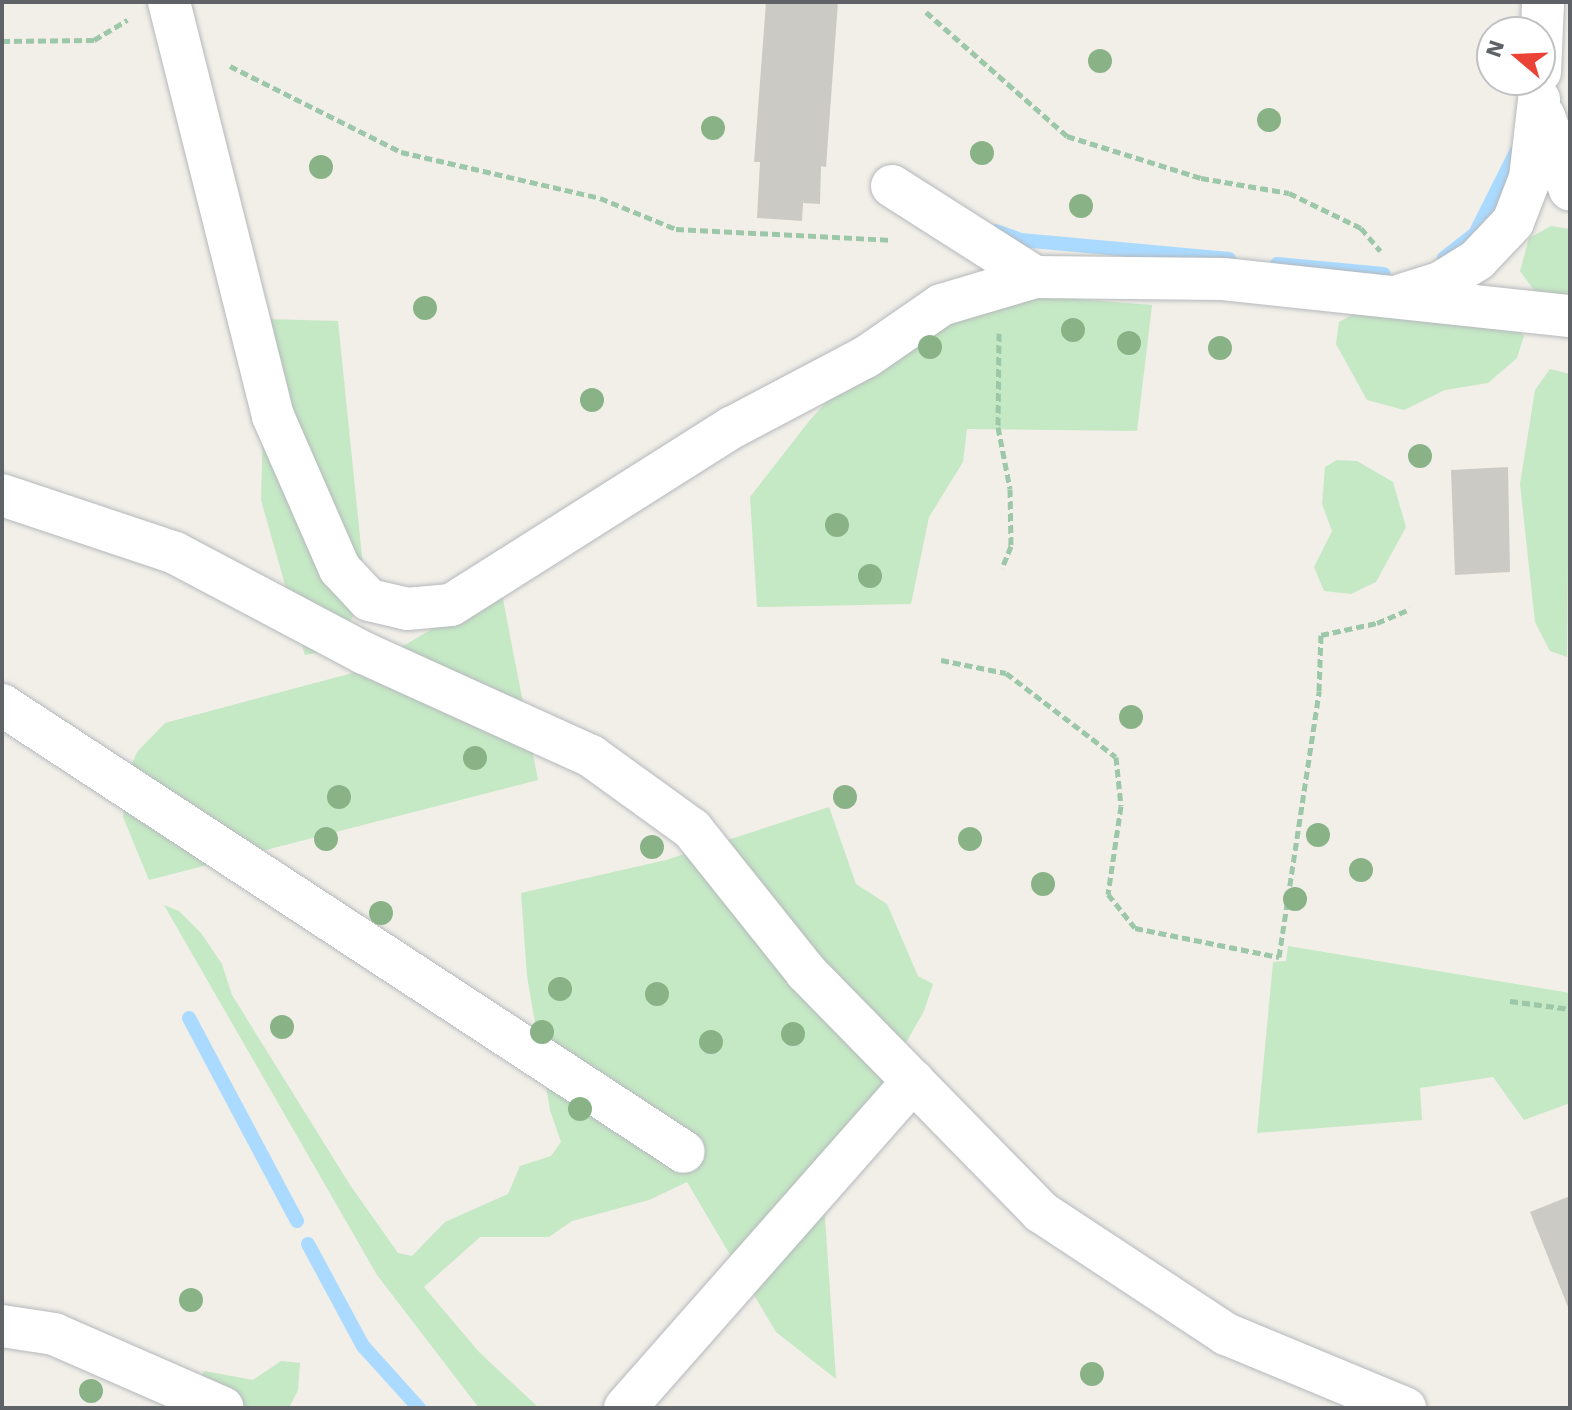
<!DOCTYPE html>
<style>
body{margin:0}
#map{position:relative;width:1572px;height:1410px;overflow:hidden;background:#f1efe8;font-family:"Work Sans",sans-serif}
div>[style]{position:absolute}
.green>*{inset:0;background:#c5e8c5}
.stream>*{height:14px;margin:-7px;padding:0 7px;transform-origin:7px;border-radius:7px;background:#aadaff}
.building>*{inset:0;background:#cccac5}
.path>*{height:5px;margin-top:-2.5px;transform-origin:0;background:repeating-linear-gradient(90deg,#9cc7a9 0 8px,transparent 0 12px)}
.roads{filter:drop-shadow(0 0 2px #b5b8bc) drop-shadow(0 0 2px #b5b8bc)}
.street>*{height:42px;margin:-21px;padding:0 21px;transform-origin:21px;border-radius:21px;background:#fff}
.trees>*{width:24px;height:24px;margin:-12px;border-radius:50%;background:#89b387}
span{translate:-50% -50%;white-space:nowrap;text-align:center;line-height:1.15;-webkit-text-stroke:8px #fff;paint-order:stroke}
.frame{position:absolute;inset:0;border:4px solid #5f6368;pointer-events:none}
.north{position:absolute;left:1476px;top:16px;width:80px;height:80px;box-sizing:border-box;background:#fff;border:2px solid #bfc1c3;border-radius:50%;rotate:289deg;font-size:22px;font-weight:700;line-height:32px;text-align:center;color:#5f6368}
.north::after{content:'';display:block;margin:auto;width:28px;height:36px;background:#ea4335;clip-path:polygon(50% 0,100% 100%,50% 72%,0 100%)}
</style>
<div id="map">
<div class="green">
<div style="clip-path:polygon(1551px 226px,1570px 229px,1570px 297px,1539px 297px,1520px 271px,1529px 238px)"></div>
<div style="clip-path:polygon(1013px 294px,1152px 305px,1137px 431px,967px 429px,963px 462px,929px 517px,911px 604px,757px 607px,750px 497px,810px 420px,837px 390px,950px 306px)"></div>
<div style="clip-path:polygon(1363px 309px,1513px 324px,1524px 336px,1517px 358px,1488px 383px,1445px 390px,1404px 410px,1367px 400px,1336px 344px,1339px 322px)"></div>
<div style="clip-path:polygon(266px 319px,338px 321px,366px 596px,332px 650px,305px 655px,261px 500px)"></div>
<div style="clip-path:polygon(1550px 369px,1570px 374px,1567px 657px,1550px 651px,1535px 622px,1520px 484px,1535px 390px)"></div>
<div style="clip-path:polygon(1337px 460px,1357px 461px,1393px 482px,1406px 527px,1376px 582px,1351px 594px,1324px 591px,1314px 567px,1332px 531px,1322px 504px,1325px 467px)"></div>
<div style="clip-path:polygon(501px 589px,538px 780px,149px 880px,123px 817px,127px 775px,137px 752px,165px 723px,360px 671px)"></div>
<div style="clip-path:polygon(829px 807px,856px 884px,887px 904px,918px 976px,933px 984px,924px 1011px,823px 1188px,836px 1379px,776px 1332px,687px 1182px,649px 1200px,572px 1221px,549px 1237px,480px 1237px,424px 1287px,479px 1352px,539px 1408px,479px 1408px,377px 1275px,164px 905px,179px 911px,201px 933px,222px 964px,232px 995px,350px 1185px,398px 1253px,412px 1256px,445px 1222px,508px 1194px,520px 1166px,551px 1156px,561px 1142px,550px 1110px,527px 976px,521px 893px,666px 860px)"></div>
<div style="clip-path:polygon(1288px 946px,1570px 993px,1570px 1103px,1524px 1120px,1493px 1077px,1420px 1088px,1422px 1120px,1257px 1133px,1273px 962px,1286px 961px)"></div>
<div style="clip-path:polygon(281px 1361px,300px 1363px,298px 1390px,289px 1408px,187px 1408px,188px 1390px,205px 1371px,253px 1380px)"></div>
</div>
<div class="stream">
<div style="left:996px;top:231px;width:27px;rotate:20deg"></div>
<div style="left:1021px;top:240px;width:209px;rotate:5.2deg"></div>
<div style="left:1444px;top:258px;width:39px;rotate:-38deg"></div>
<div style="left:1475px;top:234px;width:92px;rotate:-63.4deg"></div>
<div style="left:1277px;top:264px;width:107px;rotate:5.3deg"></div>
<div style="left:189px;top:1018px;width:230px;rotate:62deg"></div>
<div style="left:308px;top:1244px;width:116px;rotate:61.7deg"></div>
<div style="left:363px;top:1346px;width:84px;rotate:47.9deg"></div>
</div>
<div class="building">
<div style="clip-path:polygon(766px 2px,838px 2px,826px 167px,821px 166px,820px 204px,803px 203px,802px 221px,757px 218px,760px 162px,754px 162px)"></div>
<div style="clip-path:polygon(1508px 467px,1510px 572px,1455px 575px,1451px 470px)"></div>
<div style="clip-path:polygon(1570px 1196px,1570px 1307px,1568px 1307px,1530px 1212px)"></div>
</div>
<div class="path">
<div style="left:926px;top:12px;width:188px;rotate:41.3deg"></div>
<div style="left:1067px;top:136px;width:140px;rotate:17.4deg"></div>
<div style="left:1201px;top:178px;width:89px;rotate:9.7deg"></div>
<div style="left:1289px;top:193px;width:80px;rotate:25.9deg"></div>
<div style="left:1361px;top:228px;width:30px;rotate:50deg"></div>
<div style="left:2px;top:41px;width:92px;rotate:-0.6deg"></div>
<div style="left:94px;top:40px;width:39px;rotate:-31deg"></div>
<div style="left:230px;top:66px;width:191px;rotate:26.7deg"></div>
<div style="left:401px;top:152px;width:204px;rotate:13deg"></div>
<div style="left:600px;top:198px;width:82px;rotate:22.2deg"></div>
<div style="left:676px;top:229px;width:215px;rotate:2.9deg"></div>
<div style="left:999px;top:333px;width:94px;rotate:90.6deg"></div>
<div style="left:998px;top:427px;width:63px;rotate:79deg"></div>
<div style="left:1010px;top:489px;width:57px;rotate:89deg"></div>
<div style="left:1011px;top:546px;width:24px;rotate:112deg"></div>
<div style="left:941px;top:660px;width:66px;rotate:11.3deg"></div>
<div style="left:1006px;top:673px;width:138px;rotate:37.4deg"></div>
<div style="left:1116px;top:757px;width:49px;rotate:84.2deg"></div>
<div style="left:1121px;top:806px;width:89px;rotate:98.4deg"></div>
<div style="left:1108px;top:894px;width:43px;rotate:51.5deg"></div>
<div style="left:1135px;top:928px;width:147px;rotate:11.4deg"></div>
<div style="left:1279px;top:957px;width:269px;rotate:-81.4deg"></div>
<div style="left:1319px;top:691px;width:56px;rotate:-88deg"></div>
<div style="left:1321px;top:635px;width:57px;rotate:-12.1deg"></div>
<div style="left:1377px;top:623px;width:36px;rotate:-23deg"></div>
<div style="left:1510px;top:1001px;width:61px;rotate:7.6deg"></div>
</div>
<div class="roads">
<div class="street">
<div style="left:169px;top:2px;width:427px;rotate:75.9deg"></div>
<div style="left:273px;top:416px;width:167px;rotate:66.4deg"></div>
<div style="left:340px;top:569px;width:42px;rotate:46.9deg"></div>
<div style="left:369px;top:600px;width:39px;rotate:13deg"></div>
<div style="left:407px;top:609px;width:44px;rotate:-5.2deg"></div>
<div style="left:451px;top:605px;width:333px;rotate:-32.3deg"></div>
<div style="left:733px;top:427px;width:150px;rotate:-27.8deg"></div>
<div style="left:866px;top:357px;width:91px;rotate:-34.7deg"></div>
<div style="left:941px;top:305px;width:98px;rotate:-16.6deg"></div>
<div style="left:1540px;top:72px;width:70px;rotate:-87.5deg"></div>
<div style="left:1544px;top:116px;width:78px;rotate:70.6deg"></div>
<div style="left:892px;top:186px;width:169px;rotate:32.5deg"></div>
<div style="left:1035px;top:277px;width:188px;rotate:0.6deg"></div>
<div style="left:1223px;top:279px;width:349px;rotate:6.1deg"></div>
<div style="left:1401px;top:295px;width:41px;rotate:-17.1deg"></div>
<div style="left:1440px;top:283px;width:44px;rotate:-31.9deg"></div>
<div style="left:1477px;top:260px;width:52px;rotate:-46.5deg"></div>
<div style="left:1513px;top:222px;width:47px;rotate:-68.9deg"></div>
<div style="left:1530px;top:178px;width:79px;rotate:-83.4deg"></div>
<div style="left:2px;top:495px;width:182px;rotate:18.5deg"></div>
<div style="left:175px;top:553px;width:214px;rotate:27.9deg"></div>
<div style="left:364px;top:653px;width:249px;rotate:24.4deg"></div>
<div style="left:591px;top:756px;width:125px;rotate:35.9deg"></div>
<div style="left:692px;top:829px;width:183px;rotate:51.4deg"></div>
<div style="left:806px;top:972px;width:336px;rotate:45.6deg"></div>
<div style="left:1041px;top:1212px;width:222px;rotate:33.4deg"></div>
<div style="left:1226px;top:1334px;width:194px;rotate:22.5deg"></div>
<div style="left:2px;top:705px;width:815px;rotate:33.24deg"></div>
<div style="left:2px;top:1326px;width:53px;rotate:8.7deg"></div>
<div style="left:54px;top:1334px;width:184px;rotate:23.6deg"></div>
<div style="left:625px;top:1408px;width:436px;rotate:-48.6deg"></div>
</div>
</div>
<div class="trees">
<div style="left:1100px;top:61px"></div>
<div style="left:1269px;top:120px"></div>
<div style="left:713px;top:128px"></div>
<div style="left:982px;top:153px"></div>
<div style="left:321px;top:167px"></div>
<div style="left:1081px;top:206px"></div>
<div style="left:425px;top:308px"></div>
<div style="left:1073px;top:330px"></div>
<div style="left:1129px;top:343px"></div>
<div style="left:930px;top:347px"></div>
<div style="left:1220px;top:348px"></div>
<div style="left:592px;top:400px"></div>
<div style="left:1420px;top:456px"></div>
<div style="left:837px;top:525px"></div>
<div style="left:870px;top:576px"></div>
<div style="left:1131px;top:717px"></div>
<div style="left:475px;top:758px"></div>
<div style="left:339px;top:797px"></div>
<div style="left:845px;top:797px"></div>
<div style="left:1318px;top:835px"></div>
<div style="left:326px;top:839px"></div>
<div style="left:970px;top:839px"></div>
<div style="left:652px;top:847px"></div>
<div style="left:1361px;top:870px"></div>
<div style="left:1043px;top:884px"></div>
<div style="left:1295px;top:899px"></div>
<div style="left:381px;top:913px"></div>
<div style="left:560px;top:989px"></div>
<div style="left:657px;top:994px"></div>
<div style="left:282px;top:1027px"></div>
<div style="left:542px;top:1032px"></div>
<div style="left:793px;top:1034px"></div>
<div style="left:711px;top:1042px"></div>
<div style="left:580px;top:1109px"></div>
<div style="left:191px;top:1300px"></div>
<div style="left:1092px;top:1374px"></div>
<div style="left:91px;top:1391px"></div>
</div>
<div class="frame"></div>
<div class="north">N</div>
</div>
